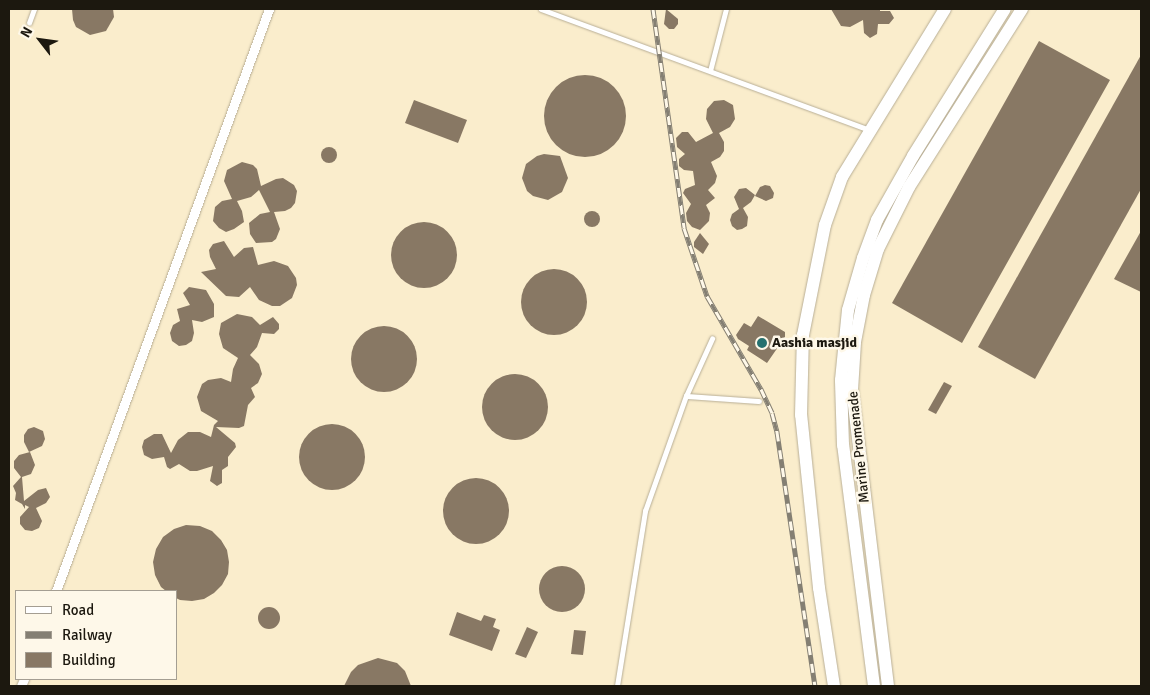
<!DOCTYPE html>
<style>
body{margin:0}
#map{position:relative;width:1150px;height:695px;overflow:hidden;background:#fef8e9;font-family:Signika,sans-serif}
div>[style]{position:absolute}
.built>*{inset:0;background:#faedcc}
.building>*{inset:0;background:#887864}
.round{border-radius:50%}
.roads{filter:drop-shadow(0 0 1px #b8ae96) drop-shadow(0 0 1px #b8ae96)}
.lane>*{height:4.5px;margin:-2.25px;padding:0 2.25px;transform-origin:2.25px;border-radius:2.25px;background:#fff}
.street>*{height:9px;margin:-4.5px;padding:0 4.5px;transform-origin:4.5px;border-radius:4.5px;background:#fff}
.secondary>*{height:12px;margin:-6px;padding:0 6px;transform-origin:6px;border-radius:6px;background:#fff}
.rail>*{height:5px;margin-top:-2.5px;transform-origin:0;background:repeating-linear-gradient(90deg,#fef8e9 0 9px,#847f73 0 18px);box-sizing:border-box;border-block:1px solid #847f73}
.dots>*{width:14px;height:14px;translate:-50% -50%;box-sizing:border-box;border:2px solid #fef8e9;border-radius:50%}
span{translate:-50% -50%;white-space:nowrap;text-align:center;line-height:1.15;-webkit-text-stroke:5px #fef8e9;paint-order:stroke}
.poi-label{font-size:14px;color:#1c180f;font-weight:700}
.left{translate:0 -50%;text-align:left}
.street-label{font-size:14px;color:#1c180f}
.frame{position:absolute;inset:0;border:10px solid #1c180f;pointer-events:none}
.legend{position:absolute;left:15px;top:590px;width:162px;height:90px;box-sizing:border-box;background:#fef8e9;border:1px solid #a49e92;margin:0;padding:6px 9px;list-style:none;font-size:15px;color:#1c180f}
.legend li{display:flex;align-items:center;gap:10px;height:25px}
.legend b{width:25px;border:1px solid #a49e92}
.north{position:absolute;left:15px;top:15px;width:50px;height:50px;-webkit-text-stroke:4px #fef8e9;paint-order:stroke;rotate:300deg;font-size:14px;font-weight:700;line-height:20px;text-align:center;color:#1c180f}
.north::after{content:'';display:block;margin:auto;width:18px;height:22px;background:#1c180f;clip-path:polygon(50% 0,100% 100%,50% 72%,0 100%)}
</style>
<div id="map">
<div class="built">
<div style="clip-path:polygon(evenodd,9px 9px,1141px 9px,1141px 686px,9px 686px,9px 9px,16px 591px,176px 591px,176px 679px,16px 679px,16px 591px)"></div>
</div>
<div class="building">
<div style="clip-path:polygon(72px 9px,113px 9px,114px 17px,106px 31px,90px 35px,76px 27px,73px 20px)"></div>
<div style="clip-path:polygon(666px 9px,678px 19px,678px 24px,674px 29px,669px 29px,664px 24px)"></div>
<div style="clip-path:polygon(831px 9px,880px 9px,880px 11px,890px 11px,894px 18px,889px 24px,878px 24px,877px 34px,870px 38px,864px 33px,863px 20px,850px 27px,841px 26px)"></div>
<div style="clip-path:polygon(1039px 41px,1110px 80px,962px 343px,892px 303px)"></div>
<div style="clip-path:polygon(1141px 55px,1141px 189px,1035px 379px,978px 347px)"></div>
<div class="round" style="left:544px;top:75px;width:82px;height:82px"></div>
<div style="clip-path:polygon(414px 100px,467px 120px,458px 143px,405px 123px)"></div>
<div style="clip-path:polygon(724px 100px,733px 105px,735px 119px,730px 127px,719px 133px,724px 142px,724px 151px,720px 157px,711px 162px,717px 176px,715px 183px,708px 190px,715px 198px,706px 205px,710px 213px,709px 221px,700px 230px,692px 227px,687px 221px,686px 213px,691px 204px,683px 193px,685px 189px,695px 185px,693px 171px,684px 170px,679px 166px,679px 159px,685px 154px,677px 147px,676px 138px,682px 132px,688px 132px,696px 142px,713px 133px,706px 119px,707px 109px,714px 101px)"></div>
<div class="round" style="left:321px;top:147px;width:16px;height:16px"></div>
<div style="clip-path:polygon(544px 154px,560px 156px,568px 178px,562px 192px,548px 200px,533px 196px,527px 191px,522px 178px,526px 164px,537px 156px)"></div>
<div style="clip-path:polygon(242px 162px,253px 165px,257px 169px,261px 186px,276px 179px,283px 178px,294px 185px,297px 191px,295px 203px,291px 208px,285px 211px,274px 212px,280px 229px,276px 239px,272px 242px,256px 243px,250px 234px,249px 223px,260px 214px,270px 212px,259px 190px,251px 197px,237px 201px,242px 211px,244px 222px,234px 229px,226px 232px,219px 228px,213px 221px,215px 207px,222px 201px,232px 199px,224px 181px,227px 170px)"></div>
<div style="clip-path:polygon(765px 185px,770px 186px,774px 193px,773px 198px,766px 201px,755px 196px,760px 187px)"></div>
<div style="clip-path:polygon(746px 188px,755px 195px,751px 202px,743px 208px,748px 217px,747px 226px,742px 229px,737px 230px,732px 226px,730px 220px,732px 214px,739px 209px,734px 197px,739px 189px)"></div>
<div class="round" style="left:584px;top:211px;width:16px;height:16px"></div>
<div class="round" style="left:391px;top:222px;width:66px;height:66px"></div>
<div style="clip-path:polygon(1141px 231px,1141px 292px,1114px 279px)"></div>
<div style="clip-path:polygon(700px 233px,709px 244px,703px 254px,694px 247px,694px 242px)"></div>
<div style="clip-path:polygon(224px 241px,234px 257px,244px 248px,253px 247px,258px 265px,274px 261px,288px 266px,296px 278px,297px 285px,292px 298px,280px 306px,272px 306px,259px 300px,250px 287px,239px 297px,226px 296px,201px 272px,216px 269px,210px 257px,209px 250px,213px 244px)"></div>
<div class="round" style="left:521px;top:269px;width:66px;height:66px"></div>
<div style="clip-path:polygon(189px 287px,206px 290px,214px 304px,214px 317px,202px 322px,192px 320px,194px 333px,192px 341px,186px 345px,179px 346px,172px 341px,170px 333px,173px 325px,180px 321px,177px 309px,190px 305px,183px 293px)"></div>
<div style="clip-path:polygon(237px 314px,252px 317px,260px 325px,273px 317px,279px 324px,279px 329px,274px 334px,262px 333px,257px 347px,250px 355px,259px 364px,262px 374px,258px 383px,251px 388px,255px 397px,248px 405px,244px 426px,239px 428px,216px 427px,235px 443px,236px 447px,228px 457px,228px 466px,222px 470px,222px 483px,217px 486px,210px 481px,213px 466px,197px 471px,190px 471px,179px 464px,170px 469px,167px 467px,164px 457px,152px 459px,144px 455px,142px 447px,144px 440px,154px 434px,162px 434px,171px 453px,178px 440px,188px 432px,200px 432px,211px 437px,214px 425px,218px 421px,201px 411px,197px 397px,202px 384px,208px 380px,221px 378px,231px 382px,233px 369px,238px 358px,223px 348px,219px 334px,221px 323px)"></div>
<div style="clip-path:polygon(758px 316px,785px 332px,785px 337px,767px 363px,747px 350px,749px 346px,738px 339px,736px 335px,744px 323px,751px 327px)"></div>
<div class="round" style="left:351px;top:326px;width:66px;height:66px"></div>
<div class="round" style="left:482px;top:374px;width:66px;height:66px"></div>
<div style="clip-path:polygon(944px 382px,952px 386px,936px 414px,928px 410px)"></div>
<div class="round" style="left:299px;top:424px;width:66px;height:66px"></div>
<div style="clip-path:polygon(34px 427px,43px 431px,45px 439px,42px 446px,29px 452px,24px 442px,24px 435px,28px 429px)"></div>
<div style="clip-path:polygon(30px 452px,35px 465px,31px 474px,22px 477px,24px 501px,38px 490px,46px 488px,50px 497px,46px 503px,36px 508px,42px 521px,39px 528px,32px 531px,25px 530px,20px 524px,20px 517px,29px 507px,25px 505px,25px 509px,22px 504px,15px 500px,16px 493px,13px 486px,21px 477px,14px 468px,14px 461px,19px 455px)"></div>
<div class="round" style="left:443px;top:478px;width:66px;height:66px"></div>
<div style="clip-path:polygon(186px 525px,200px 526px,212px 531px,221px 540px,227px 550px,229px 562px,228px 574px,222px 585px,214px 593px,204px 599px,192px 601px,180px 600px,176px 598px,176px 591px,166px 591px,161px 587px,155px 575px,153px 562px,156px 549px,163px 537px,174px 529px)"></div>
<div class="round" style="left:539px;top:566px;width:46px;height:46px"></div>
<div class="round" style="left:258px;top:607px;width:22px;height:22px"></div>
<div style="clip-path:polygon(457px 612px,481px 621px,484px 615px,496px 619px,493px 627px,500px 630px,492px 651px,449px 635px)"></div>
<div style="clip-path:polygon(527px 627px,538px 632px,526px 658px,515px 654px)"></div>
<div style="clip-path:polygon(574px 630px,586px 631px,583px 655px,571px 654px)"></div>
<div style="clip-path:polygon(378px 658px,397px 663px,405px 671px,411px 686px,344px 686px,351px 672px,358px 665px)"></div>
</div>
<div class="roads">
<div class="lane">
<div style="left:541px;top:9px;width:351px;rotate:20.2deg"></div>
<div style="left:29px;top:23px;width:15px;rotate:-70deg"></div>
<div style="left:710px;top:71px;width:64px;rotate:-75.5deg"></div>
<div style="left:686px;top:396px;width:73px;rotate:3.9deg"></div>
<div style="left:617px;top:686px;width:177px;rotate:-80.9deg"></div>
<div style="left:645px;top:511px;width:122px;rotate:-70.4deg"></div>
<div style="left:686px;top:396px;width:63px;rotate:-65.5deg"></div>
</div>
<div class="street">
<div style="left:56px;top:591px;width:620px;rotate:-69.9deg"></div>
<div style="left:21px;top:686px;width:8px;rotate:-67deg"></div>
</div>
<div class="secondary">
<div style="left:834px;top:686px;width:99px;rotate:-98.7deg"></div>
<div style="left:819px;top:588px;width:174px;rotate:-95.9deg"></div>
<div style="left:801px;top:415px;width:80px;rotate:-88.6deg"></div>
<div style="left:803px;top:335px;width:112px;rotate:-78.7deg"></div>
<div style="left:825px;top:225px;width:51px;rotate:-70.5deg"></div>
<div style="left:842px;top:177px;width:197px;rotate:-58.5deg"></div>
<div style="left:874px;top:686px;width:243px;rotate:-97.3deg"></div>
<div style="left:843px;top:445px;width:65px;rotate:-91.8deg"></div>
<div style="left:841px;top:380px;width:70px;rotate:-84.3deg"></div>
<div style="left:848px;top:310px;width:54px;rotate:-73.9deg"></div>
<div style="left:863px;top:258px;width:40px;rotate:-69.8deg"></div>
<div style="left:877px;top:220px;width:73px;rotate:-60.6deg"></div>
<div style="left:913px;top:156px;width:173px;rotate:-58deg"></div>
<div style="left:888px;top:686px;width:298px;rotate:-96.9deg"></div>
<div style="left:852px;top:390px;width:48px;rotate:-86.4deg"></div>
<div style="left:855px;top:342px;width:48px;rotate:-79.2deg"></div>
<div style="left:864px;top:295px;width:48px;rotate:-73.1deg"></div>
<div style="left:878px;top:249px;width:69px;rotate:-63.4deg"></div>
<div style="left:909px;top:187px;width:211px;rotate:-57.6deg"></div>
</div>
</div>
<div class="rail">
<div style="left:653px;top:9px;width:221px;rotate:81.9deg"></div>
<div style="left:684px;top:228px;width:72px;rotate:71.3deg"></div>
<div style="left:707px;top:296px;width:108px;rotate:59.9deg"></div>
<div style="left:761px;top:389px;width:26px;rotate:65deg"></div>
<div style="left:772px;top:413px;width:20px;rotate:75deg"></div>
<div style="left:777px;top:432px;width:257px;rotate:81.5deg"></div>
</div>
<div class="dots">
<div style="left:762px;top:343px;background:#267170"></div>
</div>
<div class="poi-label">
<span class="left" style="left:772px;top:343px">Aashia masjid</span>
</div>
<div class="street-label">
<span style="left:859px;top:447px;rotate:-96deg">Marine Promenade</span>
</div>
<div class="frame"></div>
<ul class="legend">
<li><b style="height:6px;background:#fff"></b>Road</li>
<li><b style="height:6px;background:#847f73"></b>Railway</li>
<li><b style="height:14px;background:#887864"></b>Building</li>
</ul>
<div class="north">N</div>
</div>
